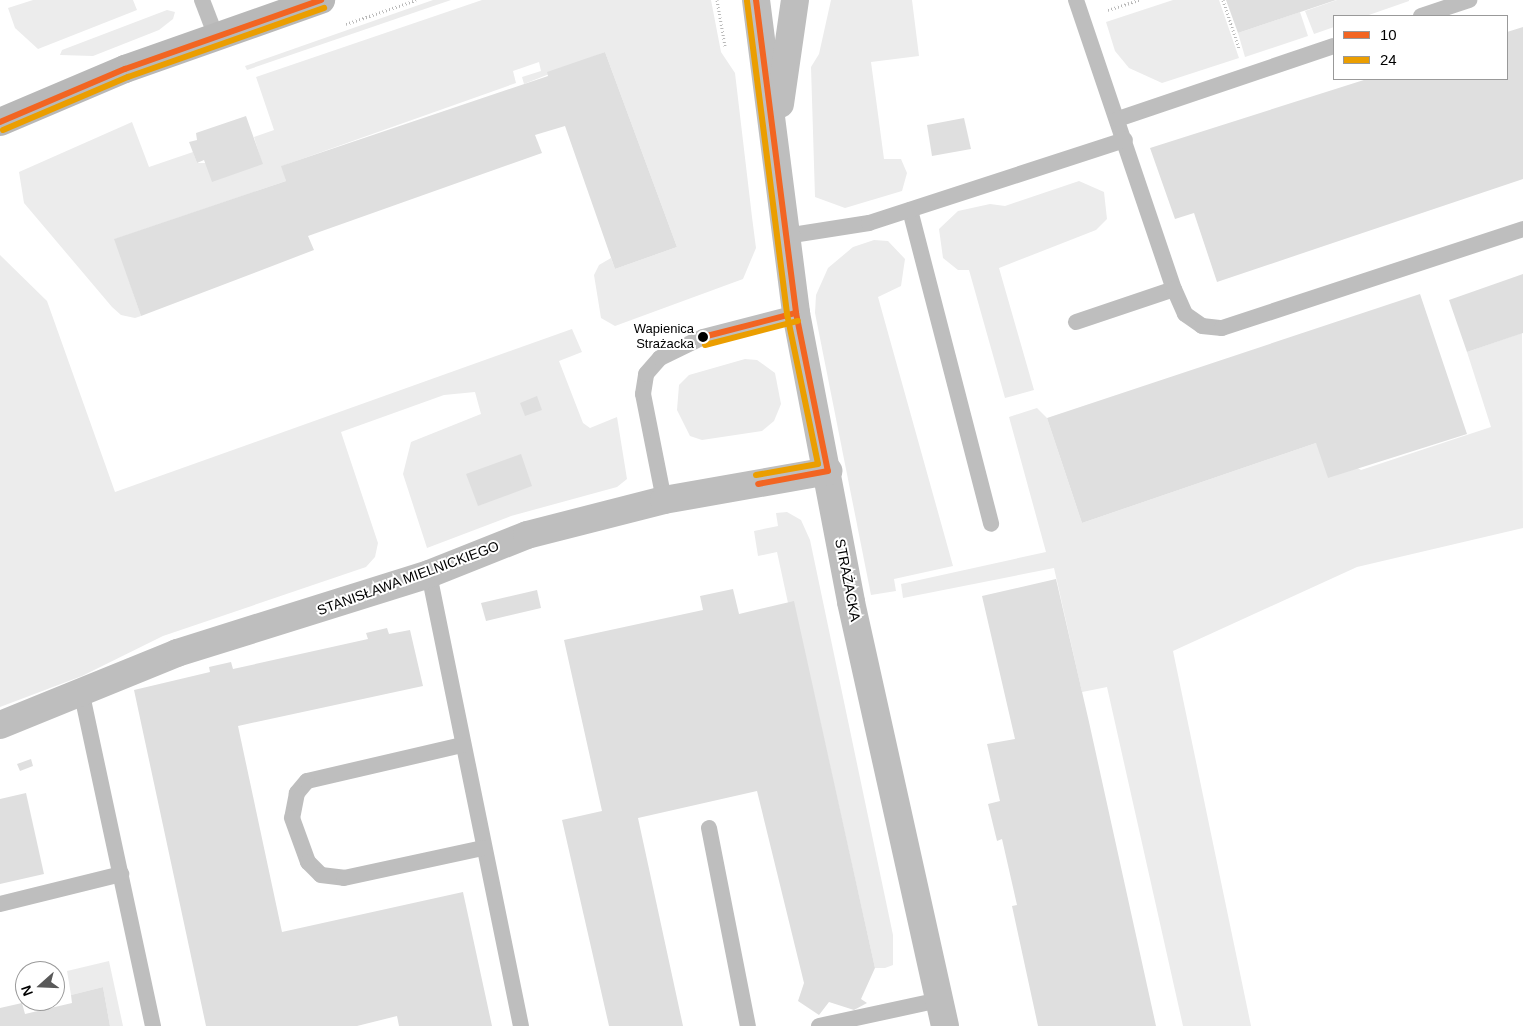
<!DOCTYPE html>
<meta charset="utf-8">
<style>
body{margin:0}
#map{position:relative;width:1523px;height:1026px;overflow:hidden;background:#fff;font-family:Helvetica,sans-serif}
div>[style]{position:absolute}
.green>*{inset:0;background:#ececec}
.building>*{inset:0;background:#dfdfdf}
.path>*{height:3px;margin-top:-1.5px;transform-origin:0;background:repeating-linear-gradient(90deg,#b9b9b9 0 1px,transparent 0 3.5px)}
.lane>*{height:16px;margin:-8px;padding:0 8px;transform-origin:8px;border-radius:8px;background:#bebebe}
.street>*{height:28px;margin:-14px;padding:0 14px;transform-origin:14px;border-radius:14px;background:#bebebe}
.secondary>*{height:28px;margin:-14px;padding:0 14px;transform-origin:14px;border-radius:14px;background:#b8b8b8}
.bus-1>*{height:6px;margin:-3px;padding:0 3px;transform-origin:3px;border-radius:3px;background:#f26522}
.bus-2>*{height:6px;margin:-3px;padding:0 3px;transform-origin:3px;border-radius:3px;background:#eb9e00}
.dots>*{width:14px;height:14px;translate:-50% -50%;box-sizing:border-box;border:2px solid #fff;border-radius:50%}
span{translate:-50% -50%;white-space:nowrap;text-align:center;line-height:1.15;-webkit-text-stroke:4px #fff;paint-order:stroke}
.bus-label{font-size:13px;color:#000}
.right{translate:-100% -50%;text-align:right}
.street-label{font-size:14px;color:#000}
.legend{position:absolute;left:1333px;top:15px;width:175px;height:65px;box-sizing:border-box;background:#fff;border:1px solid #999;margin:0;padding:6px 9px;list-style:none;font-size:15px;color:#000}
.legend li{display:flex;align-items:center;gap:10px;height:25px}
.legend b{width:25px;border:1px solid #999}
.north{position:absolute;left:15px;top:961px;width:50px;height:50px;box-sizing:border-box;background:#fff;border:1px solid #999;border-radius:50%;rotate:250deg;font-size:14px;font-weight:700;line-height:20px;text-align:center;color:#000}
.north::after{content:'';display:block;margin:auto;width:18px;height:22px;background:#595959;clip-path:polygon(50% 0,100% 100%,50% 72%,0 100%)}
</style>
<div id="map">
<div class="green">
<div style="clip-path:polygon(33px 0,133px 0,137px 10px,38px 49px,15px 28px,8px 8px)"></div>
<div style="clip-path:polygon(433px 0,451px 0,247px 70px,245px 66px)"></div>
<div style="clip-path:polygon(482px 0,711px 0,721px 52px,735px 73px,752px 217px,756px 248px,743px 279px,615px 326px,601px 318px,594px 275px,599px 265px,611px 258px,615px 269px,677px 247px,605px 52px,524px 84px,522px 77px,541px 71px,539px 62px,513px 71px,516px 83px,282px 166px,286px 181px,115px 239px,141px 316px,135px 318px,121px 315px,112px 307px,24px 203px,19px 172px,132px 122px,149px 167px,193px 152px,197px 163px,262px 163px,254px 137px,274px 130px,256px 77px)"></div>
<div style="clip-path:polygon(831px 0,912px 0,919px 56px,871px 62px,884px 159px,901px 159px,907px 173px,902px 191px,845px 208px,815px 197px,811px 67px,819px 54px)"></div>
<div style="clip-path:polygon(1173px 0,1219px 0,1239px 58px,1162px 83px,1129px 68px,1115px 51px,1106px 22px)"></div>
<div style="clip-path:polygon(1337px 0,1409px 0,1409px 1px,1366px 16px,1334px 16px,1334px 27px,1314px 34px,1305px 11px)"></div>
<div style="clip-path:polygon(167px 10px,175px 12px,173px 19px,159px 30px,93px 56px,60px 55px,62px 50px)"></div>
<div style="clip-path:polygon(1300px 12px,1308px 36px,1245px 57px,1238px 33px)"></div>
<div style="clip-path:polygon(1079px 181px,1104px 192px,1107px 219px,1096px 230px,999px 268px,1034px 390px,1005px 398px,969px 270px,958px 270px,943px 258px,939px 229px,958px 211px,990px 204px,1005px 206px)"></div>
<div style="clip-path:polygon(874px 240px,888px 241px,905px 259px,901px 286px,878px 297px,953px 566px,894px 579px,896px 591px,871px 595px,815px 313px,816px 295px,828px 268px,853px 247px)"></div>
<div style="clip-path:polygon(0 255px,47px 301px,115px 492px,572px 329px,582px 352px,559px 361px,583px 423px,590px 428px,617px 417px,627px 479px,617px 487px,511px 516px,427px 548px,403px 474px,411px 442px,481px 414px,475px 392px,444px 395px,341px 432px,378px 543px,375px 557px,366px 567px,163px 636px,82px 676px,0 707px)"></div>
<div style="clip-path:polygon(1522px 333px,1523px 528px,1357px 567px,1173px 651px,1251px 1026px,1183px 1026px,1107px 687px,1082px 692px,1054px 568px,903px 598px,901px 584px,1046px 552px,1009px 417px,1037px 408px,1047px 418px,1082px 523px,1316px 443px,1361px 470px,1491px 427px,1467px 352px)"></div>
<div style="clip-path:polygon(745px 359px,757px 360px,775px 373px,781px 404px,774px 421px,762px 431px,702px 440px,690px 436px,677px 410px,679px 385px,689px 375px)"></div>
<div style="clip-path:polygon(787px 512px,801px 520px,810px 540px,893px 935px,893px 965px,885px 968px,875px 968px,801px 636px,788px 603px,777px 552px,758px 556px,754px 531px,778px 526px,776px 513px)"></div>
<div style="clip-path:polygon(109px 961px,123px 1026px,110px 1026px,103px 987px,71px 995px,67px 971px)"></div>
</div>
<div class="building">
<div style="clip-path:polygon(1226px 0,1336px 0,1238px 33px)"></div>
<div style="clip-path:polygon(1523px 27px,1523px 179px,1217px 282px,1194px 213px,1175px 219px,1150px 148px,1367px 79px,1507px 79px,1507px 32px)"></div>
<div style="clip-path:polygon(605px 52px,677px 247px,615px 269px,565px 126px,535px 135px,542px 153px,308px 236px,314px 250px,141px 316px,114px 239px,286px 181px,281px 166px,548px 76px,547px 72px)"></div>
<div style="clip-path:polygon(246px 116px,263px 164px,212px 182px,204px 160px,197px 163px,189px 142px,197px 140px,196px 133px)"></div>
<div style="clip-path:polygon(964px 118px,971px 149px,932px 156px,927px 125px)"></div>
<div style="clip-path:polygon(1523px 274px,1523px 333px,1467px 352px,1449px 300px)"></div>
<div style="clip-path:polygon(1420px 294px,1467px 434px,1328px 478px,1316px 443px,1082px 523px,1047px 418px)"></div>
<div style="clip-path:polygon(537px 396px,542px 410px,525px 416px,520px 403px)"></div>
<div style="clip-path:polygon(521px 454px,532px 486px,478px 506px,466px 474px)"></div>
<div style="clip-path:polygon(1056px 579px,1089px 722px,1156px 1026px,1038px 1026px,1012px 906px,1017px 905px,1002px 839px,997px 841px,988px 804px,1000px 801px,987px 744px,1015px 739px,982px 596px)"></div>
<div style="clip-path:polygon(733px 589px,739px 614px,794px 601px,875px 968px,861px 999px,867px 1003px,854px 1010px,829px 1002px,819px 1015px,798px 1001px,804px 983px,757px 791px,638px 818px,683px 1026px,609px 1026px,562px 820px,602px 811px,564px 640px,703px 610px,700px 596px)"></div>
<div style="clip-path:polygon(537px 590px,541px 608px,486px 621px,481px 603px)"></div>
<div style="clip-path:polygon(387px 628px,389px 634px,410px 630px,423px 686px,238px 726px,282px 932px,463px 892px,492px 1026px,399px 1026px,397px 1016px,357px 1026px,206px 1026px,134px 690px,210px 672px,209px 667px,231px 662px,233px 669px,368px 639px,366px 633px)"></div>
<div style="clip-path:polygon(31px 759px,33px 766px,20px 771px,17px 764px)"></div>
<div style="clip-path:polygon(26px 793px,44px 874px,0 884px,0 799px)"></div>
<div style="clip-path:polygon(103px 987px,110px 1026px,0 1026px,0 1008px,22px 1003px,25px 1014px,72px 1003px,71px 995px)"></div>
</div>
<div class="path">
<div style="left:717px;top:0;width:47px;rotate:80.1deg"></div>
<div style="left:1223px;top:0;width:51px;rotate:71.6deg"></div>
<div style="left:1108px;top:10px;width:33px;rotate:-18deg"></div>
<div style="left:346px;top:24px;width:74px;rotate:-18.9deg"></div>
</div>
<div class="lane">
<div style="left:202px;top:0;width:40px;rotate:69deg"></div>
<div style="left:1076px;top:0;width:305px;rotate:71.3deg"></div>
<div style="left:1421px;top:16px;width:51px;rotate:-18.4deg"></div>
<div style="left:1118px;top:119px;width:228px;rotate:-18.7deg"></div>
<div style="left:910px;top:210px;width:324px;rotate:75.5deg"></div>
<div style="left:786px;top:236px;width:84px;rotate:-8.9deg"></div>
<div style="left:869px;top:223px;width:269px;rotate:-18deg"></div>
<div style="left:1076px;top:322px;width:103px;rotate:-18.6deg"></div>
<div style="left:1174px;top:289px;width:27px;rotate:66deg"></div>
<div style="left:1185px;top:314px;width:21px;rotate:35deg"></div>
<div style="left:1202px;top:326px;width:20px;rotate:6deg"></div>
<div style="left:1222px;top:328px;width:317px;rotate:-18.2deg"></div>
<div style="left:664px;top:500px;width:108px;rotate:-101.2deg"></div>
<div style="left:643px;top:394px;width:20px;rotate:-81deg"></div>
<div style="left:646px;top:374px;width:21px;rotate:-49deg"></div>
<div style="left:660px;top:358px;width:48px;rotate:-26deg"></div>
<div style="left:703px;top:337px;width:96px;rotate:-14.5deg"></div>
<div style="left:429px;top:574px;width:461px;rotate:78.5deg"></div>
<div style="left:82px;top:695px;width:339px;rotate:77.9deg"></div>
<div style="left:462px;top:745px;width:159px;rotate:166.9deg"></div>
<div style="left:307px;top:781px;width:16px;rotate:130deg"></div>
<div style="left:297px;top:793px;width:25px;rotate:101deg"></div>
<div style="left:292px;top:818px;width:47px;rotate:70deg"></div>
<div style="left:308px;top:862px;width:18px;rotate:45deg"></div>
<div style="left:321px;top:875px;width:23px;rotate:7deg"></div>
<div style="left:344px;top:878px;width:142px;rotate:-12.2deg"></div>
<div style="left:709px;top:828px;width:202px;rotate:78.9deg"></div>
<div style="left:0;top:904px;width:125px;rotate:-13.9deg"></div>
<div style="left:819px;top:1026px;width:123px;rotate:-12.2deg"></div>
</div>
<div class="street">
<div style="left:756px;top:0;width:316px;rotate:82.7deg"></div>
<div style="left:796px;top:313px;width:294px;rotate:79.2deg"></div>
<div style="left:851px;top:602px;width:434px;rotate:77.5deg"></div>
<div style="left:780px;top:104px;width:105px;rotate:-81.8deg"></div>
<div style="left:0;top:725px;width:191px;rotate:-22.1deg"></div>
<div style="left:177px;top:653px;width:264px;rotate:-17.4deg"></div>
<div style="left:429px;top:574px;width:105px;rotate:-21.7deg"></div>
<div style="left:527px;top:535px;width:141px;rotate:-14.3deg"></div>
<div style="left:664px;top:500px;width:167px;rotate:-10deg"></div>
</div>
<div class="secondary">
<div style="left:0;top:122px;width:136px;rotate:-23deg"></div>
<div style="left:125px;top:69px;width:208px;rotate:-19.4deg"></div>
</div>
<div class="bus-1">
<div style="left:756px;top:0;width:316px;rotate:82.7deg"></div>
<div style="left:796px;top:313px;width:161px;rotate:78.6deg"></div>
<div style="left:828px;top:471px;width:71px;rotate:169.5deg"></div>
<div style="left:0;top:122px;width:136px;rotate:-23deg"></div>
<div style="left:125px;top:69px;width:208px;rotate:-19.4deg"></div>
<div style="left:703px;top:337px;width:96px;rotate:-14.5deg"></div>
</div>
<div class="bus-2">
<div style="left:747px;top:1px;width:316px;rotate:82.7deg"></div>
<div style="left:787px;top:314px;width:153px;rotate:78.3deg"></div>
<div style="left:818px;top:464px;width:63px;rotate:169.9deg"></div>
<div style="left:3px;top:130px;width:136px;rotate:-23deg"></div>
<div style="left:128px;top:77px;width:208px;rotate:-19.4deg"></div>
<div style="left:705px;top:345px;width:96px;rotate:-14.5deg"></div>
</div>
<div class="dots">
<div style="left:703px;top:337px;background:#000"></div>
</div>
<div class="bus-label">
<span class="right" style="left:694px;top:337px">Wapienica<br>Strażacka</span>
</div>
<div class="street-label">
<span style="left:408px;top:578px;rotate:-20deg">STANISŁAWA MIELNICKIEGO</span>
<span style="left:848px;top:580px;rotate:79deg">STRAŻACKA</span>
</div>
<ul class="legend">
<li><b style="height:6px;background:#f26522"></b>10</li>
<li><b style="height:6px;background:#eb9e00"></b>24</li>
</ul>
<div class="north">N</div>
</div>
